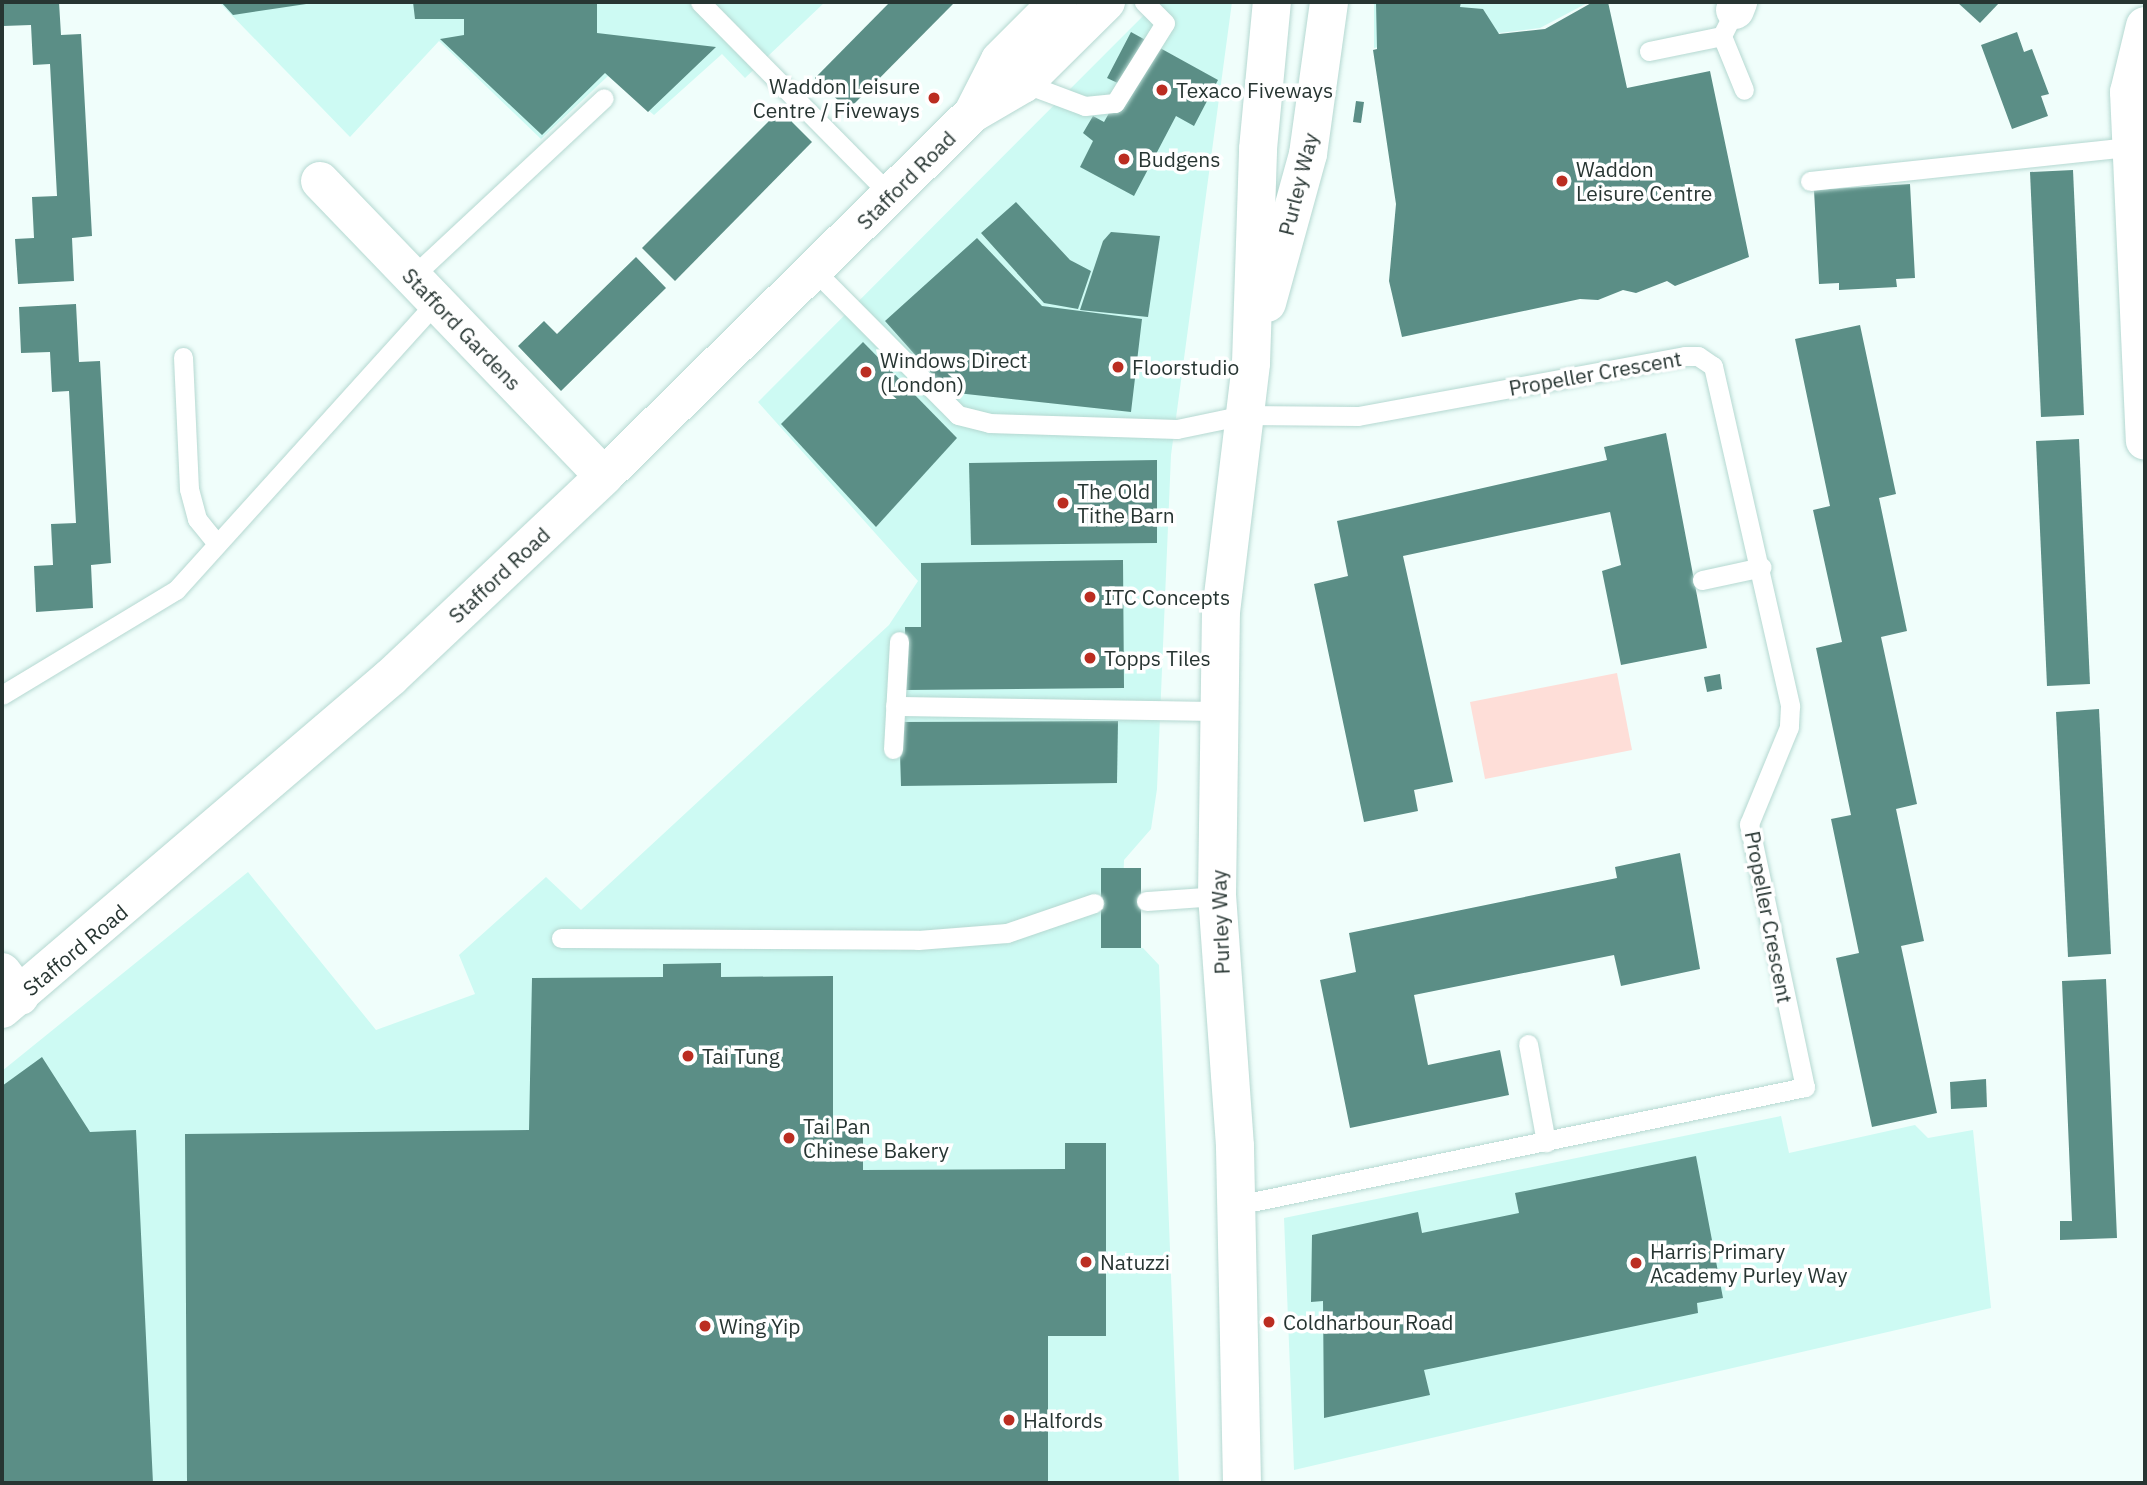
<!DOCTYPE html>
<style>
body{margin:0}
#map{position:relative;width:2147px;height:1485px;overflow:hidden;background:#f0fefb;font-family:"IBM Plex Sans",sans-serif}
div>[style]{position:absolute}
.built>*{inset:0;background:#cdfaf3}
.green>*{inset:0;background:#feded8}
.building>*{inset:0;background:#5b8e86}
.roads{filter:drop-shadow(0 0 2px #b5d8d1) drop-shadow(0 0 2px #b5d8d1)}
.service>*{height:19px;margin:-9.5px;padding:0 9.5px;transform-origin:9.5px;border-radius:9.5px;background:#fff}
.minor>*{height:38px;margin:-19px;padding:0 19px;transform-origin:19px;border-radius:19px;background:#fff}
.secondary>*{height:38px;margin:-19px;padding:0 19px;transform-origin:19px;border-radius:19px;background:#fff}
.trunk>*{height:38px;margin:-19px;padding:0 19px;transform-origin:19px;border-radius:19px;background:#fff}
.dots>*{width:19px;height:19px;translate:-50% -50%;box-sizing:border-box;border:4px solid #fff;border-radius:50%}
span{translate:-50% -50%;white-space:nowrap;text-align:center;line-height:1.15;-webkit-text-stroke:7px #fff;paint-order:stroke}
.poi-label{font-size:21px;color:#273532}
.right{translate:-100% -50%;text-align:right}
.left{translate:0 -50%;text-align:left}
.street-label{font-size:21px;color:#273532}
.frame{position:absolute;inset:0;border:4px solid #273532;pointer-events:none}
</style>
<div id="map">
<div class="built">
<div style="clip-path:polygon(219px 2px,825px 2px,745px 78px,722px 54px,654px 115px,608px 76px,541px 139px,439px 41px,350px 137px)"></div>
<div style="clip-path:polygon(1157px 2px,1232px 2px,1171px 455px,1157px 789px,1151px 829px,1124px 860px,1121px 948px,1143px 948px,1159px 965px,1179px 1483px,2px 1483px,2px 1071px,248px 872px,376px 1030px,475px 994px,459px 955px,546px 877px,581px 910px,889px 625px,918px 581px,758px 402px)"></div>
<div style="clip-path:polygon(1374px 2px,1589px 2px,1540px 28px,1374px 48px)"></div>
<div style="clip-path:polygon(1781px 1116px,1789px 1153px,1915px 1125px,1928px 1138px,1973px 1130px,1991px 1308px,1294px 1470px,1284px 1218px)"></div>
</div>
<div class="green">
<div style="clip-path:polygon(1617px 673px,1632px 750px,1485px 779px,1470px 702px)"></div>
</div>
<div class="building">
<div style="clip-path:polygon(2px 2px,59px 2px,61px 35px,81px 34px,92px 236px,72px 238px,74px 281px,18px 284px,15px 239px,34px 238px,32px 197px,57px 196px,50px 64px,33px 65px,31px 25px,3px 26px)"></div>
<div style="clip-path:polygon(221px 2px,313px 2px,313px 3px,233px 15px)"></div>
<div style="clip-path:polygon(413px 2px,597px 2px,597px 33px,716px 47px,648px 112px,605px 73px,542px 135px,440px 39px,464px 35px,464px 19px,415px 19px)"></div>
<div style="clip-path:polygon(890px 2px,955px 2px,848px 110px,815px 78px)"></div>
<div style="clip-path:polygon(1376px 2px,1461px 2px,1460px 7px,1483px 9px,1499px 34px,1545px 29px,1593px 2px,1608px 2px,1627px 88px,1710px 71px,1749px 257px,1675px 286px,1667px 281px,1636px 293px,1623px 290px,1598px 300px,1580px 299px,1402px 337px,1389px 281px,1396px 204px,1373px 50px,1377px 49px)"></div>
<div style="clip-path:polygon(1957px 2px,2000px 2px,1980px 23px)"></div>
<div style="clip-path:polygon(1131px 32px,1218px 80px,1194px 126px,1176px 116px,1134px 196px,1080px 167px,1093px 141px,1083px 133px,1093px 116px,1104px 122px,1124px 86px,1107px 78px)"></div>
<div style="clip-path:polygon(2017px 32px,2024px 52px,2032px 49px,2049px 94px,2041px 96px,2048px 116px,2012px 129px,1981px 45px)"></div>
<div style="clip-path:polygon(1356px 101px,1364px 102px,1361px 123px,1353px 122px)"></div>
<div style="clip-path:polygon(780px 110px,812px 142px,675px 281px,642px 248px)"></div>
<div style="clip-path:polygon(2073px 170px,2084px 415px,2041px 417px,2030px 172px)"></div>
<div style="clip-path:polygon(1910px 184px,1915px 278px,1896px 279px,1897px 287px,1839px 290px,1839px 283px,1819px 284px,1814px 190px)"></div>
<div style="clip-path:polygon(1016px 202px,1070px 260px,1091px 271px,1078px 309px,1044px 303px,981px 233px)"></div>
<div style="clip-path:polygon(1111px 232px,1160px 236px,1148px 317px,1080px 310px,1103px 241px)"></div>
<div style="clip-path:polygon(977px 238px,1042px 306px,1142px 319px,1131px 412px,948px 392px,885px 321px)"></div>
<div style="clip-path:polygon(636px 257px,666px 288px,561px 391px,518px 346px,544px 321px,557px 334px)"></div>
<div style="clip-path:polygon(76px 304px,79px 362px,100px 361px,111px 563px,91px 565px,93px 608px,36px 612px,34px 566px,53px 565px,51px 524px,76px 523px,69px 391px,52px 392px,50px 352px,21px 353px,19px 307px)"></div>
<div style="clip-path:polygon(1860px 325px,1896px 494px,1879px 498px,1907px 631px,1881px 637px,1917px 804px,1896px 809px,1924px 941px,1901px 946px,1937px 1113px,1872px 1127px,1836px 958px,1859px 953px,1831px 819px,1851px 815px,1816px 648px,1842px 642px,1813px 510px,1830px 506px,1795px 339px)"></div>
<div style="clip-path:polygon(863px 342px,957px 438px,876px 527px,781px 424px)"></div>
<div style="clip-path:polygon(1666px 433px,1707px 648px,1621px 665px,1602px 571px,1621px 565px,1610px 512px,1403px 556px,1453px 782px,1414px 790px,1418px 811px,1364px 822px,1314px 584px,1348px 576px,1337px 521px,1607px 460px,1604px 447px)"></div>
<div style="clip-path:polygon(2079px 439px,2090px 684px,2047px 686px,2036px 441px)"></div>
<div style="clip-path:polygon(1157px 460px,1157px 543px,971px 545px,969px 463px)"></div>
<div style="clip-path:polygon(1123px 560px,1124px 688px,906px 690px,905px 627px,921px 627px,921px 563px)"></div>
<div style="clip-path:polygon(1720px 674px,1722px 689px,1707px 692px,1704px 677px)"></div>
<div style="clip-path:polygon(2099px 709px,2111px 954px,2068px 957px,2056px 712px)"></div>
<div style="clip-path:polygon(1118px 721px,1117px 783px,901px 786px,899px 722px)"></div>
<div style="clip-path:polygon(1680px 853px,1700px 969px,1621px 986px,1614px 955px,1414px 995px,1428px 1065px,1500px 1050px,1509px 1095px,1350px 1128px,1320px 980px,1356px 972px,1349px 933px,1617px 878px,1615px 867px)"></div>
<div style="clip-path:polygon(1101px 868px,1141px 868px,1141px 948px,1101px 948px)"></div>
<div style="clip-path:polygon(721px 963px,721px 977px,833px 976px,833px 1129px,863px 1128px,863px 1170px,1065px 1169px,1065px 1143px,1106px 1143px,1106px 1336px,1048px 1336px,1048px 1483px,187px 1483px,185px 1134px,529px 1130px,532px 978px,663px 977px,663px 964px)"></div>
<div style="clip-path:polygon(2106px 979px,2117px 1238px,2060px 1240px,2060px 1221px,2072px 1221px,2062px 981px)"></div>
<div style="clip-path:polygon(42px 1057px,90px 1132px,136px 1130px,153px 1483px,2px 1483px,2px 1086px)"></div>
<div style="clip-path:polygon(1986px 1079px,1987px 1107px,1951px 1109px,1950px 1082px)"></div>
<div style="clip-path:polygon(1696px 1156px,1723px 1298px,1697px 1303px,1698px 1313px,1424px 1370px,1430px 1395px,1324px 1418px,1323px 1301px,1311px 1302px,1312px 1235px,1418px 1212px,1422px 1233px,1519px 1213px,1515px 1193px)"></div>
</div>
<div class="roads">
<div class="service">
<div style="left:700px;top:2px;width:272px;rotate:45.4deg"></div>
<div style="left:1735px;top:10px;width:29px;rotate:117deg"></div>
<div style="left:1722px;top:36px;width:58px;rotate:67.8deg"></div>
<div style="left:1649px;top:51px;width:75px;rotate:-11.6deg"></div>
<div style="left:1021px;top:82px;width:68px;rotate:20.6deg"></div>
<div style="left:1085px;top:106px;width:30px;rotate:-6deg"></div>
<div style="left:1115px;top:103px;width:94px;rotate:-58deg"></div>
<div style="left:1165px;top:23px;width:30px;rotate:-135deg"></div>
<div style="left:1810px;top:181px;width:321px;rotate:-6.1deg"></div>
<div style="left:815px;top:271px;width:203px;rotate:45.2deg"></div>
<div style="left:958px;top:415px;width:32px;rotate:14deg"></div>
<div style="left:989px;top:423px;width:188px;rotate:1.8deg"></div>
<div style="left:1177px;top:429px;width:68px;rotate:-11.8deg"></div>
<div style="left:1244px;top:415px;width:114px;rotate:0.5deg"></div>
<div style="left:1358px;top:416px;width:332px;rotate:-10.4deg"></div>
<div style="left:1685px;top:356px;width:13px"></div>
<div style="left:1698px;top:356px;width:18px;rotate:34deg"></div>
<div style="left:1713px;top:366px;width:349px;rotate:77.2deg"></div>
<div style="left:1790px;top:706px;width:21px;rotate:93deg"></div>
<div style="left:1789px;top:727px;width:105px;rotate:112.4deg"></div>
<div style="left:1749px;top:824px;width:269px;rotate:78deg"></div>
<div style="left:1805px;top:1087px;width:580px;rotate:168.26deg"></div>
<div style="left:412px;top:277px;width:262px;rotate:-43deg"></div>
<div style="left:183px;top:357px;width:132px;rotate:87.4deg"></div>
<div style="left:189px;top:489px;width:31px;rotate:75deg"></div>
<div style="left:197px;top:519px;width:32px;rotate:51deg"></div>
<div style="left:1702px;top:580px;width:61px;rotate:-12.2deg"></div>
<div style="left:2px;top:695px;width:203px;rotate:-31.1deg"></div>
<div style="left:176px;top:590px;width:387px;rotate:-47.9deg"></div>
<div style="left:895px;top:706px;width:325px;rotate:0.9deg"></div>
<div style="left:893px;top:749px;width:108px;rotate:-86.8deg"></div>
<div style="left:1146px;top:901px;width:71px;rotate:-4deg"></div>
<div style="left:561px;top:938px;width:357px;rotate:0.3deg"></div>
<div style="left:918px;top:940px;width:89px;rotate:-4.5deg"></div>
<div style="left:1007px;top:933px;width:92px;rotate:-19deg"></div>
<div style="left:1528px;top:1044px;width:100px;rotate:79.6deg"></div>
</div>
<div class="minor">
<div style="left:1735px;top:10px;width:9px;rotate:-69deg"></div>
<div style="left:2145px;top:26px;width:68px;rotate:103.6deg"></div>
<div style="left:2129px;top:92px;width:349px;rotate:87.4deg"></div>
<div style="left:320px;top:181px;width:409px;rotate:46.1deg"></div>
<div style="left:2px;top:972px;width:30px;rotate:53deg"></div>
</div>
<div class="secondary">
<div style="left:973px;top:113px;width:59px;rotate:-63deg"></div>
<div style="left:1000px;top:60px;width:82px;rotate:-45deg"></div>
<div style="left:2px;top:1009px;width:511px;rotate:-40.48deg"></div>
<div style="left:391px;top:677px;width:293px;rotate:-43.3deg"></div>
<div style="left:604px;top:476px;width:518px;rotate:-44.53deg"></div>
<div style="left:973px;top:113px;width:58px;rotate:-30.1deg"></div>
<div style="left:1023px;top:84px;width:117px;rotate:-44.7deg"></div>
</div>
<div class="trunk">
<div style="left:1267px;top:303px;width:155px;rotate:-74.6deg"></div>
<div style="left:1308px;top:154px;width:153px;rotate:-82.1deg"></div>
<div style="left:1242px;top:1483px;width:337px;rotate:-91.2deg"></div>
<div style="left:1235px;top:1146px;width:251px;rotate:-94.1deg"></div>
<div style="left:1217px;top:896px;width:284px;rotate:-89.2deg"></div>
<div style="left:1221px;top:612px;width:251px;rotate:-83.1deg"></div>
<div style="left:1251px;top:363px;width:214px;rotate:-88.1deg"></div>
<div style="left:1258px;top:149px;width:148px;rotate:-84.6deg"></div>
</div>
</div>
<div class="dots">
<div style="left:1162px;top:90px;background:#bb2d21"></div>
<div style="left:934px;top:98px;background:#bb2d21"></div>
<div style="left:1124px;top:159px;background:#bb2d21"></div>
<div style="left:1562px;top:181px;background:#bb2d21"></div>
<div style="left:1118px;top:367px;background:#bb2d21"></div>
<div style="left:866px;top:372px;background:#bb2d21"></div>
<div style="left:1063px;top:503px;background:#bb2d21"></div>
<div style="left:1090px;top:597px;background:#bb2d21"></div>
<div style="left:1090px;top:658px;background:#bb2d21"></div>
<div style="left:688px;top:1056px;background:#bb2d21"></div>
<div style="left:789px;top:1138px;background:#bb2d21"></div>
<div style="left:1086px;top:1262px;background:#bb2d21"></div>
<div style="left:1636px;top:1263px;background:#bb2d21"></div>
<div style="left:1269px;top:1322px;background:#bb2d21"></div>
<div style="left:705px;top:1326px;background:#bb2d21"></div>
<div style="left:1009px;top:1420px;background:#bb2d21"></div>
</div>
<div class="poi-label">
<span class="right" style="left:920px;top:98px">Waddon Leisure<br>Centre / Fiveways</span>
<span class="left" style="left:1176px;top:90px">Texaco Fiveways</span>
<span class="left" style="left:1138px;top:159px">Budgens</span>
<span class="left" style="left:1576px;top:181px">Waddon<br>Leisure Centre</span>
<span class="left" style="left:880px;top:372px">Windows Direct<br>(London)</span>
<span class="left" style="left:1132px;top:367px">Floorstudio</span>
<span class="left" style="left:1077px;top:503px">The Old<br>Tithe Barn</span>
<span class="left" style="left:1104px;top:597px">ITC Concepts</span>
<span class="left" style="left:1104px;top:658px">Topps Tiles</span>
<span class="left" style="left:702px;top:1056px">Tai Tung</span>
<span class="left" style="left:803px;top:1138px">Tai Pan<br>Chinese Bakery</span>
<span class="left" style="left:1650px;top:1263px">Harris Primary<br>Academy Purley Way</span>
<span class="left" style="left:1100px;top:1262px">Natuzzi</span>
<span class="left" style="left:1283px;top:1322px">Coldharbour Road</span>
<span class="left" style="left:719px;top:1326px">Wing Yip</span>
<span class="left" style="left:1023px;top:1420px">Halfords</span>
</div>
<div class="street-label">
<span style="left:906px;top:180px;rotate:-45deg">Stafford Road</span>
<span style="left:1298px;top:184px;rotate:-76deg">Purley Way</span>
<span style="left:462px;top:329px;rotate:46deg">Stafford Gardens</span>
<span style="left:1595px;top:373px;rotate:-10deg">Propeller Crescent</span>
<span style="left:499px;top:575px;rotate:-43deg">Stafford Road</span>
<span style="left:1769px;top:917px;rotate:79deg">Propeller Crescent</span>
<span style="left:1220px;top:922px;rotate:-92deg">Purley Way</span>
<span style="left:75px;top:950px;rotate:-40deg">Stafford Road</span>
</div>
<div class="frame"></div>
</div>
